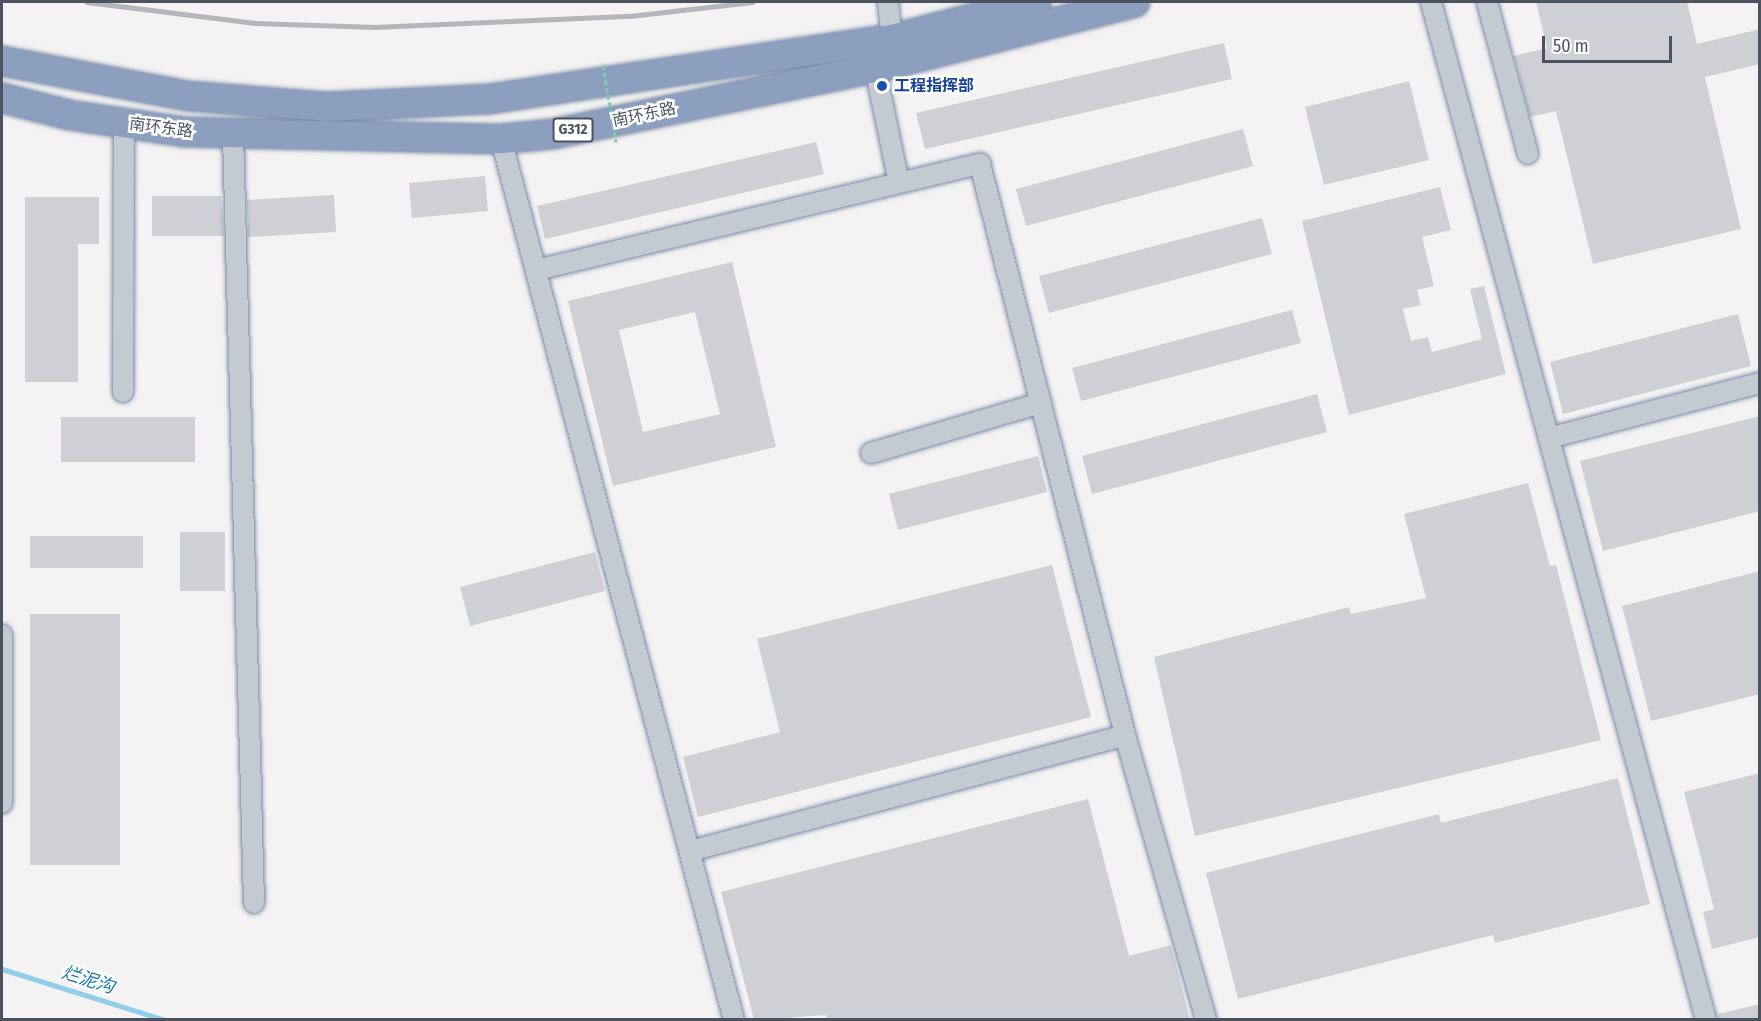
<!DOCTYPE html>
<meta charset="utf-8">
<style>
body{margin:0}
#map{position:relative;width:1761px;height:1021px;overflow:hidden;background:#f4f2f2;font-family:"Fira Sans Condensed","Noto Sans SC",sans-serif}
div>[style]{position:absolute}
.stream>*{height:5px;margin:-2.5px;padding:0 2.5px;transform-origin:2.5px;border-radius:2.5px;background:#92ceea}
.building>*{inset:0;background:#cfd0d6}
.roads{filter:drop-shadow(0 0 2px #778aaa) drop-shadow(0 0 2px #778aaa)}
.minor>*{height:20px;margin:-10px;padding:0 10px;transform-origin:10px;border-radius:10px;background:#c3cad2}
.highway>*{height:28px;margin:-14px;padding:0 14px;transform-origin:14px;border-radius:14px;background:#8c9fbe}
.rail>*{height:4.5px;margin:-2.25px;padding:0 2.25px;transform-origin:2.25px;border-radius:2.25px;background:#b4b6bc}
.path-bridge>*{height:3px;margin-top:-1.5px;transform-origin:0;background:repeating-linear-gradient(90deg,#7cccad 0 4.5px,transparent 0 7.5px)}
.dots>*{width:16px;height:16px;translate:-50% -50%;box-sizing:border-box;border:3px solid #fff;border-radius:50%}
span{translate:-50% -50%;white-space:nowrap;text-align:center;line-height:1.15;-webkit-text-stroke:5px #fff;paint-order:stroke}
.shield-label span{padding:2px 4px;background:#fff;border:2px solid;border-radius:4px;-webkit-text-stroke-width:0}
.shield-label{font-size:15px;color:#4a535f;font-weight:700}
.transit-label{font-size:16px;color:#164399;font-weight:700}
.left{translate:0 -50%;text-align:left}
.street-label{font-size:16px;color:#4a535f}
.water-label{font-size:18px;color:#117aaa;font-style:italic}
.frame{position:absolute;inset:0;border:3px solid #4a535f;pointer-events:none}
.scale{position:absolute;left:1542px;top:36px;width:130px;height:27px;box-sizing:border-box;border:3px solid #4a535f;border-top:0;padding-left:8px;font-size:18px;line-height:21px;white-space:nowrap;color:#4a535f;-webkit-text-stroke:4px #fff;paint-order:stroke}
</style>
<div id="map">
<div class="stream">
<div style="left:2px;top:969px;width:171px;rotate:17.4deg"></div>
</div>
<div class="building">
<div style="clip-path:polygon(1536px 2px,1687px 2px,1697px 44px,1760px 29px,1760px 64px,1705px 77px,1741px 229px,1593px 264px,1556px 111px,1530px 117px,1514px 56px,1547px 48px)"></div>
<div style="clip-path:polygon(1224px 43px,1232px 79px,925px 149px,916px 113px)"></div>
<div style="clip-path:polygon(1409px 81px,1429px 160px,1324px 185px,1305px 107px)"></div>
<div style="clip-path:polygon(1243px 129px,1253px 166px,1026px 226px,1016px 189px)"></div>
<div style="clip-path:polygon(816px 142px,824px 174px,545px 239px,537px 206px)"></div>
<div style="clip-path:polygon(485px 176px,488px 211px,412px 218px,409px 183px)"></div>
<div style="clip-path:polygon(1440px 187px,1451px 230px,1422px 237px,1434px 286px,1417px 290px,1421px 305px,1403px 309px,1411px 341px,1428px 337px,1432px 352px,1482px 339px,1470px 289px,1484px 286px,1506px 374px,1349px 415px,1302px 221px)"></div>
<div style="clip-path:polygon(334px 195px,336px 232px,248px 237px,247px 200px)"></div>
<div style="clip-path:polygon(152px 196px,221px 196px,224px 236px,152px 236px)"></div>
<div style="clip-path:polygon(25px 197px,99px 197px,99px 244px,78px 244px,78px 382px,25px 382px)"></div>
<div style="clip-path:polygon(1262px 218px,1272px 254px,1049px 313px,1039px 276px)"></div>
<div style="clip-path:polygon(evenodd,732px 262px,776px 447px,613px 486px,568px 301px,732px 262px,695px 312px,720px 414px,643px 432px,619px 330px,695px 312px)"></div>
<div style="clip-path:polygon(1292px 310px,1301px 343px,1081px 401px,1072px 368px)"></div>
<div style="clip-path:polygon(1738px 314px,1751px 366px,1563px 414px,1550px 362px)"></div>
<div style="clip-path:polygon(1317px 394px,1327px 432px,1092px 494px,1082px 456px)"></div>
<div style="clip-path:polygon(1760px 416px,1760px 511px,1603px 551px,1580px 461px)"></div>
<div style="clip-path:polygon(61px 417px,195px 417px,195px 462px,61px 462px)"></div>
<div style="clip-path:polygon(1038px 456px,1047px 492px,898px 530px,889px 494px)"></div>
<div style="clip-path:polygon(1528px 483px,1550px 566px,1556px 565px,1601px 740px,1195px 836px,1154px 657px,1349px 607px,1351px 614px,1426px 598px,1404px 514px)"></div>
<div style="clip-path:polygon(180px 532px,225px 532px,225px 591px,180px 591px)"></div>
<div style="clip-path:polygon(30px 536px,143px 536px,143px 568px,30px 568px)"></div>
<div style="clip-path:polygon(595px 552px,605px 591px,470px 626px,460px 587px)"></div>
<div style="clip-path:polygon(1052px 565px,1091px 717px,698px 817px,683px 757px,780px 732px,757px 639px)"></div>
<div style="clip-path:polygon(1760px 571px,1760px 694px,1651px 721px,1622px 606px)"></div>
<div style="clip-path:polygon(30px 614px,120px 614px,120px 865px,30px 865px)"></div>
<div style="clip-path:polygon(1760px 773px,1760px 937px,1712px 949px,1703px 912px,1714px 909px,1684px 792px)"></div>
<div style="clip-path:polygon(1618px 778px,1650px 904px,1495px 943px,1493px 935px,1238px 999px,1206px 873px,1439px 814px,1441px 823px)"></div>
<div style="clip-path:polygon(1088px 799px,1129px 956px,1171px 945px,1190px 1020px,827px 1020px,826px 1015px,754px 1020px,721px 892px)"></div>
<div style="clip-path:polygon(1760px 1004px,1760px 1020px,1718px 1020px,1718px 1014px)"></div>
</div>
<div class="roads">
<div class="minor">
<div style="left:888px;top:2px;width:37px;rotate:84deg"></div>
<div style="left:1431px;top:2px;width:1054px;rotate:74.88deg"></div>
<div style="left:1487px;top:2px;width:157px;rotate:74.9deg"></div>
<div style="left:875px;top:68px;width:117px;rotate:78.2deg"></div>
<div style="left:233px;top:135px;width:768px;rotate:88.43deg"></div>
<div style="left:501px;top:139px;width:911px;rotate:75.19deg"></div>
<div style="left:537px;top:270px;width:456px;rotate:-13.5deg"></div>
<div style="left:980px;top:164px;width:589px;rotate:75.75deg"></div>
<div style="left:1125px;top:735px;width:296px;rotate:74.1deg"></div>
<div style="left:123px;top:392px;width:269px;rotate:-89.8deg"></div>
<div style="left:1549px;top:438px;width:218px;rotate:-14.6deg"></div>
<div style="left:871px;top:453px;width:177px;rotate:-16.4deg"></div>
<div style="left:2px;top:635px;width:168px;rotate:90deg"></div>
<div style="left:690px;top:851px;width:450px;rotate:-14.9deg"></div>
</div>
<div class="highway">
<div style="left:2px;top:61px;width:189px;rotate:10.7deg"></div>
<div style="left:188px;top:96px;width:139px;rotate:4.5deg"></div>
<div style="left:327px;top:107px;width:162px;rotate:-2.8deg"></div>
<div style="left:489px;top:99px;width:407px;rotate:-8.5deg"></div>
<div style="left:892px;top:39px;width:149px;rotate:-14.4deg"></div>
<div style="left:2px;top:98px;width:69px;rotate:14.2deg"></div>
<div style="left:69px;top:115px;width:116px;rotate:8.4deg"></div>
<div style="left:184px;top:132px;width:317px;rotate:1.3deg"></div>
<div style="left:501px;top:139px;width:52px;rotate:-5.5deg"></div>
<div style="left:553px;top:134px;width:329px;rotate:-11.6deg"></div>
<div style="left:875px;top:68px;width:268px;rotate:-14.2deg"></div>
</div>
</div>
<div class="rail">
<div style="left:87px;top:2px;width:169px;rotate:7.1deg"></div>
<div style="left:255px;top:23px;width:120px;rotate:1.9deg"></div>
<div style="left:375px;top:27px;width:255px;rotate:-2.5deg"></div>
<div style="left:630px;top:16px;width:123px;rotate:-6.5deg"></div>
</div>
<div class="path-bridge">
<div style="left:603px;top:65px;width:78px;rotate:80.4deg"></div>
</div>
<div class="dots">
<div style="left:882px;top:86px;background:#1a4fb4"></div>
</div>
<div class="shield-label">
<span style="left:573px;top:130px">G312</span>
</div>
<div class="transit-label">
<span class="left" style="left:894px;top:86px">工程指挥部</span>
</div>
<div class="street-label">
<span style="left:644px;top:115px;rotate:-12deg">南环东路</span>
<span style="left:161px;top:128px;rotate:7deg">南环东路</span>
</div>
<div class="water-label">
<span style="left:88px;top:980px;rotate:17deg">烂泥沟</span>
</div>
<div class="frame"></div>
<div class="scale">50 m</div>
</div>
